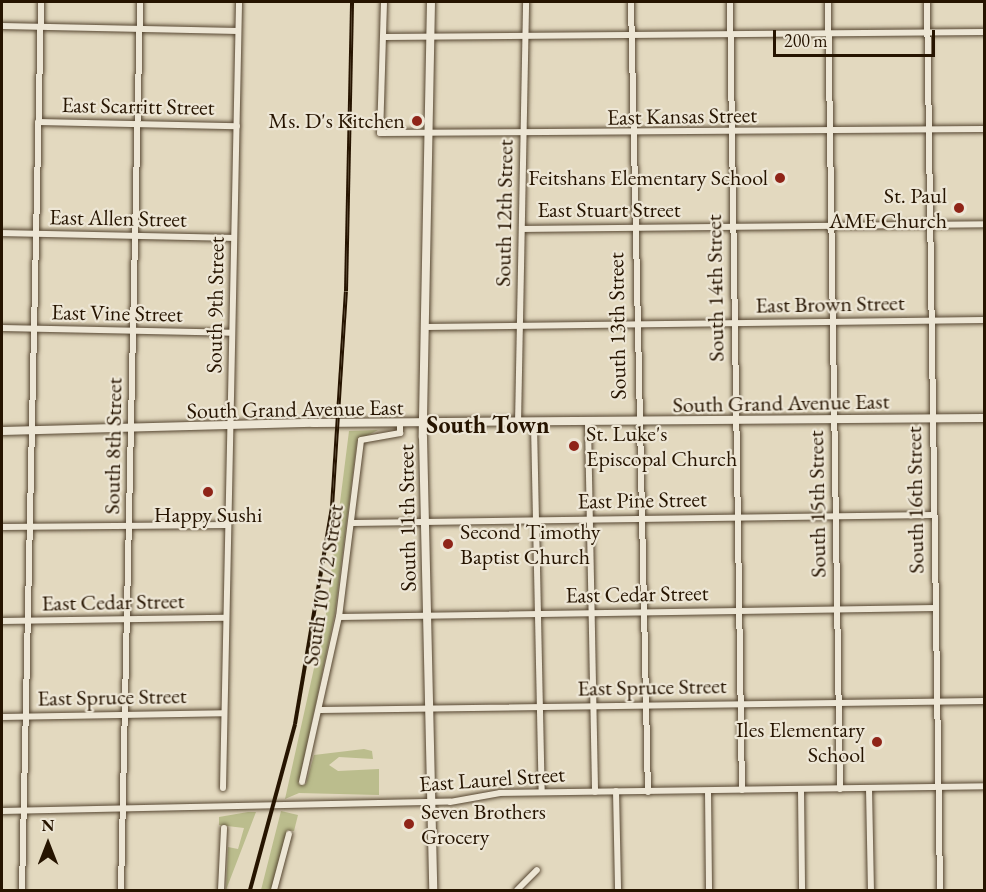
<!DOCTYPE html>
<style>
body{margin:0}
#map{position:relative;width:986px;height:892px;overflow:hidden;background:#e3d9bf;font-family:"EB Garamond",serif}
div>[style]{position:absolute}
.green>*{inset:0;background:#bbbd8d}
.roads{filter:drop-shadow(0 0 2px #554530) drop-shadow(0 0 2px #554530)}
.street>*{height:6px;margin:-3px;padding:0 3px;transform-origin:3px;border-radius:3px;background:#ede6d5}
.secondary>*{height:8px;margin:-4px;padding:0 4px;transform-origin:4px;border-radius:4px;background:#ede6d5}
.rail>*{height:4px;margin-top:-2px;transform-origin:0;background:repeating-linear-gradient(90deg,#ede6d5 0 4.5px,#261400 0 9px);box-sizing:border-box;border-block:2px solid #261400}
.dots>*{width:16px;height:16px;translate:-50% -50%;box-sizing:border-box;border:3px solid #ede6d5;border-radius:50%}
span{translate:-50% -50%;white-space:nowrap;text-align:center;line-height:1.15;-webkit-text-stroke:4.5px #ede6d5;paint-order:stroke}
.street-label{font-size:22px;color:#261400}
.poi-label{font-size:22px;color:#261400}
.right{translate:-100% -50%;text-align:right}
.left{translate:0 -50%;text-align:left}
.neighbourhood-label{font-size:24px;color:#261400;font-weight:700}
.frame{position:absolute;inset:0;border:3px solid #261400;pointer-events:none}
.north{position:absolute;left:18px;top:814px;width:60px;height:60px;-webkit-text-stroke:4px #ede6d5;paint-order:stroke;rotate:0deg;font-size:16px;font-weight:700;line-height:24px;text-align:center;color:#261400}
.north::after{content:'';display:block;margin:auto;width:21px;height:27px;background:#261400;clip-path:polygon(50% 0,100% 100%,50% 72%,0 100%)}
.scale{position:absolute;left:773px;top:30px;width:162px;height:27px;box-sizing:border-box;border:3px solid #261400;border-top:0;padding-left:8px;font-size:18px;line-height:21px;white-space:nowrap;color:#261400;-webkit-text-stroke:4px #ede6d5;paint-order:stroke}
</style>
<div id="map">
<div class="green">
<div style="clip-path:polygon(378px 430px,357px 441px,335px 613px,299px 782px,306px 784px,314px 755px,364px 749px,372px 751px,373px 759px,339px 757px,329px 765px,338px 771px,379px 769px,379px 795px,299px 793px,285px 799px,326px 614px,349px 431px)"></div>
<div style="clip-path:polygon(281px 811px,298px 815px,294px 831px,287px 830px,271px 890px,261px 890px)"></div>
<div style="clip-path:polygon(248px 812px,256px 812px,226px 890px,228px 847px,238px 849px,244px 828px,219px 825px,219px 817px)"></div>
</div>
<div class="roads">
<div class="street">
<div style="left:384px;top:2px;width:131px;rotate:91.7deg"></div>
<div style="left:380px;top:133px;width:604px;rotate:-0.38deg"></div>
<div style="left:631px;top:2px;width:790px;rotate:88.77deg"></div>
<div style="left:730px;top:2px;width:788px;rotate:89.13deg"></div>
<div style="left:828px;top:2px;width:787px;rotate:89.13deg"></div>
<div style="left:927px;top:2px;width:888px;rotate:89.16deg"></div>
<div style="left:2px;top:26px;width:236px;rotate:1.2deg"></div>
<div style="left:384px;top:37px;width:600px;rotate:-0.48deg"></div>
<div style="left:38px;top:122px;width:199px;rotate:1.2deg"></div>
<div style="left:522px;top:229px;width:462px;rotate:-0.6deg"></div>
<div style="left:2px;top:233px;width:232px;rotate:1.2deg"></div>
<div style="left:425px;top:327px;width:559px;rotate:-0.72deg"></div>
<div style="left:2px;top:328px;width:230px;rotate:1.2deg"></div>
<div style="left:518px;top:424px;width:422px;rotate:-88.9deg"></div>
<div style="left:588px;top:424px;width:368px;rotate:88.9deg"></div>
<div style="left:534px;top:425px;width:367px;rotate:88.8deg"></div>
<div style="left:352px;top:523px;width:581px;rotate:-0.79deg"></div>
<div style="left:2px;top:527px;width:226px;rotate:-0.5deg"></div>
<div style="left:339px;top:617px;width:596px;rotate:-0.87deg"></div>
<div style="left:2px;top:621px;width:224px;rotate:-0.8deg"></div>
<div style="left:320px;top:710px;width:664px;rotate:-0.78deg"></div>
<div style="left:2px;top:717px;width:222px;rotate:-1deg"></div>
<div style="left:302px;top:782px;width:169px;rotate:-77.4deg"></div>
<div style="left:339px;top:617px;width:178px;rotate:-82.9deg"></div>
<div style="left:361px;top:440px;width:40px;rotate:-10deg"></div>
<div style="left:400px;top:433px;width:8px;rotate:-90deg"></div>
<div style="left:223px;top:788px;width:786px;rotate:-88.83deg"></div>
<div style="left:869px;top:788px;width:102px;rotate:88.9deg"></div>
<div style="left:801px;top:790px;width:100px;rotate:89.4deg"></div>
<div style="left:616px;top:791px;width:99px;rotate:88.8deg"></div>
<div style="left:708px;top:791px;width:99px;rotate:89.4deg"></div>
<div style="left:2px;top:811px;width:448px;rotate:-1.2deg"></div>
<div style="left:450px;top:802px;width:51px;rotate:-10.2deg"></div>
<div style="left:500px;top:793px;width:484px;rotate:-0.8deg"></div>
<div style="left:22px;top:890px;width:888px;rotate:-88.77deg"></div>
<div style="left:121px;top:890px;width:888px;rotate:-88.77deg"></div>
<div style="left:221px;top:890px;width:62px;rotate:-87.2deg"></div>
<div style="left:274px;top:890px;width:58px;rotate:-75deg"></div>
<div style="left:517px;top:890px;width:28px;rotate:-45deg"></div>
</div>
<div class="secondary">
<div style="left:431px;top:2px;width:435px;rotate:91.1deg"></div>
<div style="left:423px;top:437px;width:453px;rotate:88.7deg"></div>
<div style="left:2px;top:431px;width:311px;rotate:-1.5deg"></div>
<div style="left:313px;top:423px;width:671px;rotate:-0.43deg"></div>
</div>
</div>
<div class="rail">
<div style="left:250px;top:890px;width:172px;rotate:-74.8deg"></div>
<div style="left:295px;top:724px;width:220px;rotate:-80.3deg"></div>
<div style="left:332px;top:507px;width:216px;rotate:-86.3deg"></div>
<div style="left:346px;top:291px;width:289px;rotate:-88.8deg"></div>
</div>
<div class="dots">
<div style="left:417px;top:121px;background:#8f2418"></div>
<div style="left:780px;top:178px;background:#8f2418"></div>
<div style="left:959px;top:208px;background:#8f2418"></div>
<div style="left:574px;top:446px;background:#8f2418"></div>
<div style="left:208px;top:492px;background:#8f2418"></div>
<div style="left:448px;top:544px;background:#8f2418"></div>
<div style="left:877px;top:742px;background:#8f2418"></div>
<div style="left:409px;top:824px;background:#8f2418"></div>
</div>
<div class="street-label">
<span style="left:138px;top:106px;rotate:1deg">East Scarritt Street</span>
<span style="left:682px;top:116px;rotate:-1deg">East Kansas Street</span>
<span style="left:609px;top:210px">East Stuart Street</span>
<span style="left:504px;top:213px;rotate:-89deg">South 12th Street</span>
<span style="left:118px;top:218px;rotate:1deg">East Allen Street</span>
<span style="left:715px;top:288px;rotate:-91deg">South 14th Street</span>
<span style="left:830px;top:304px;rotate:-1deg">East Brown Street</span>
<span style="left:215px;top:305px;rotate:-89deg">South 9th Street</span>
<span style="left:117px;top:313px;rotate:1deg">East Vine Street</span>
<span style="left:617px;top:326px;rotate:-91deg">South 13th Street</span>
<span style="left:781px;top:403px;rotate:-1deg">South Grand Avenue East</span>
<span style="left:295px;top:409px;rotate:-1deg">South Grand Avenue East</span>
<span style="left:113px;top:446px;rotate:-89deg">South 8th Street</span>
<span style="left:642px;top:500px;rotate:-1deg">East Pine Street</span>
<span style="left:915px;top:500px;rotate:-91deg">South 16th Street</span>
<span style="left:817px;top:504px;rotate:-91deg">South 15th Street</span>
<span style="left:407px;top:518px;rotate:-91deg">South 11th Street</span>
<span style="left:323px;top:585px;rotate:-81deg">South 10 1/2 Street</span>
<span style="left:637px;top:594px;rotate:-1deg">East Cedar Street</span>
<span style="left:113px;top:602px;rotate:-1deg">East Cedar Street</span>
<span style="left:652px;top:687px;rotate:-1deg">East Spruce Street</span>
<span style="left:112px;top:697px;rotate:-1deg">East Spruce Street</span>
<span style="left:492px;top:779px;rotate:-4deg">East Laurel Street</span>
</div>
<div class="poi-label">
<span class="right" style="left:405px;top:121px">Ms. D's Kitchen</span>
<span class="right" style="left:768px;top:178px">Feitshans Elementary School</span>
<span class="right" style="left:947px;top:208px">St. Paul<br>AME Church</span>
<span class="left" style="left:586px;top:446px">St. Luke's<br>Episcopal Church</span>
<span style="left:208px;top:515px">Happy Sushi</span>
<span class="left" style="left:460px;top:544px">Second Timothy<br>Baptist Church</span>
<span class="right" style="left:865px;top:742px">Iles Elementary<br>School</span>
<span class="left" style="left:421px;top:824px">Seven Brothers<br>Grocery</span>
</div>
<div class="neighbourhood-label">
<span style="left:488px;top:425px">South Town</span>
</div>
<div class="frame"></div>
<div class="north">N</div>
<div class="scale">200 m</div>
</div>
